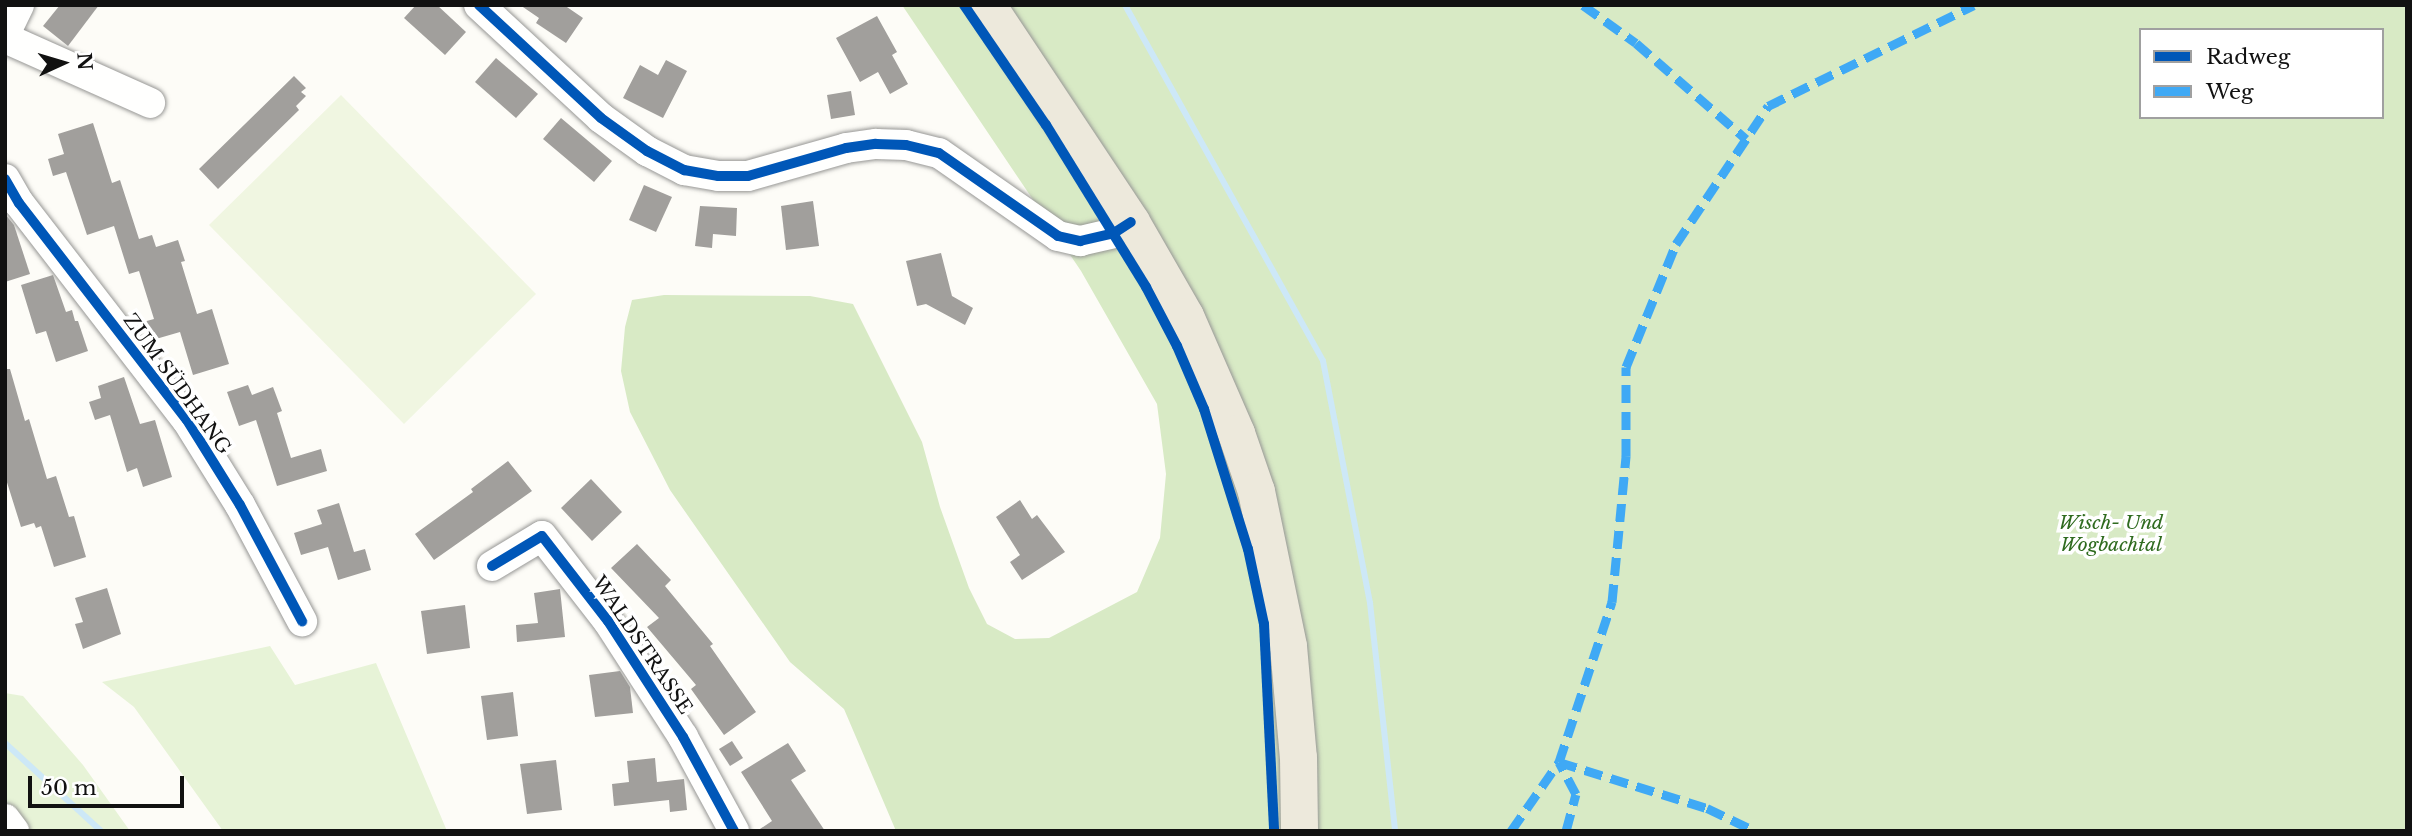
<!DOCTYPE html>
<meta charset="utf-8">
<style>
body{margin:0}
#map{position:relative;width:2412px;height:836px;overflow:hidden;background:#fdfcf7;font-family:"Libre Baskerville",serif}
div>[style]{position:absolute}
.green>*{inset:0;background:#e7f3d7}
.forest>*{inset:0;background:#d8eac5}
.pitch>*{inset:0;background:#f0f6e1}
.stream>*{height:6px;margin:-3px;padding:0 3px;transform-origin:3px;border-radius:3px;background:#cde8f7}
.building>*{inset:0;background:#a19f9c}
.roads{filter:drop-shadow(0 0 2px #979795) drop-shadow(0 0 2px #979795)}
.minor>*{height:30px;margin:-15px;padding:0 15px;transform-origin:15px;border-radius:15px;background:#fffffe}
.major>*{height:37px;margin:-18.5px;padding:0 18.5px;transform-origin:18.5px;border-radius:18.5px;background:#ede9dc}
.quiet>*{height:9px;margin-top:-4.5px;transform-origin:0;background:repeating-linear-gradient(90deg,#3fa9f5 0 18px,transparent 0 27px)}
.cycleway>*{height:10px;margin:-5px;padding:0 5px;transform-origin:5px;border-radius:5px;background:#0057b8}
span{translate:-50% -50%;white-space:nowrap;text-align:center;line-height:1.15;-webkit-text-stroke:7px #fff;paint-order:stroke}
.street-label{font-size:19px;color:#111}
.park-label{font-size:19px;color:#2f6b1f;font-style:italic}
.frame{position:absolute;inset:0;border:7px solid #111;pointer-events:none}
.legend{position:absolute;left:2139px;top:28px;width:245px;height:91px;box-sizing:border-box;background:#fff;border:2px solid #a0a0a0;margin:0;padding:9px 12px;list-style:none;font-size:21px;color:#111}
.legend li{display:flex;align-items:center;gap:14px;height:35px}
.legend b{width:35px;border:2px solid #a0a0a0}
.north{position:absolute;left:28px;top:28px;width:70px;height:70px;-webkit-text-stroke:5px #fff;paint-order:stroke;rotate:86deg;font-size:19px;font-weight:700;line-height:28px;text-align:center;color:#111}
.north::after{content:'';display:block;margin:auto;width:24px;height:32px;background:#111;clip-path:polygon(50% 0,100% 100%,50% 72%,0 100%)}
.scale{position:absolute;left:28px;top:776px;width:156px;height:32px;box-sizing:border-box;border:4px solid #111;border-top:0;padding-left:9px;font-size:21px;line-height:24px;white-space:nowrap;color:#111;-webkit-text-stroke:5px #fff;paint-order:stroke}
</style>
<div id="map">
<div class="green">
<div style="clip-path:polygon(270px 646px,295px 685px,376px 663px,447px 831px,223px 831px,134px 707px,102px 682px)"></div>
<div style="clip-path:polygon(5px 693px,23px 696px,83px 765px,130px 831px,5px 831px)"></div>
</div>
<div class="forest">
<div style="clip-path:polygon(evenodd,902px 5px,2407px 5px,2407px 831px,896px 831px,844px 709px,790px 662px,670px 490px,630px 412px,621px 371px,625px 327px,632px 300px,664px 295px,810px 296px,853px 304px,922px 442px,940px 507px,969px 588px,987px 624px,1015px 639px,1049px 638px,1137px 592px,1160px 538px,1166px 474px,1157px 404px,1081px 271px,902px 5px,2141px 30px,2382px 30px,2382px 117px,2141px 117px,2141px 30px)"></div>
</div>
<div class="pitch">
<div style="clip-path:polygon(341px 95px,536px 294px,404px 424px,209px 225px)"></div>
</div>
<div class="stream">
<div style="left:1125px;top:5px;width:407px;rotate:60.9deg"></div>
<div style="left:1323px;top:361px;width:247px;rotate:79deg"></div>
<div style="left:1370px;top:603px;width:229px;rotate:83.7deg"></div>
<div style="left:5px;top:743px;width:130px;rotate:42.5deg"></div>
</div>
<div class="building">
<div style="clip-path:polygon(60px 5px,99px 5px,68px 46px,43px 26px)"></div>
<div style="clip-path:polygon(416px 5px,437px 5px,466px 32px,445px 55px,404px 18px)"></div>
<div style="clip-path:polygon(520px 5px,564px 5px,583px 18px,566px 43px,536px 23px,539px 18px)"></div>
<div style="clip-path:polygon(877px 16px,897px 52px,892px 55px,908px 84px,890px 94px,878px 72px,860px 82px,836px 38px)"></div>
<div style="clip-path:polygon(496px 58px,538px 94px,516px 118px,475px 82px)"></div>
<div style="clip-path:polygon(666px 60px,687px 71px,663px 118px,623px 98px,640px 65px,658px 75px)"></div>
<div style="clip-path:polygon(294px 76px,306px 88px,301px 92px,306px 96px,296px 106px,299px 110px,218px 189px,199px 169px)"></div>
<div style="clip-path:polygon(851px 91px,855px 115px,831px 119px,827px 95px)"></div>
<div style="clip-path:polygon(561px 118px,612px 161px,594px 182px,543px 139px)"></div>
<div style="clip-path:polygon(93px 123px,112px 183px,120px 180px,139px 239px,152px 235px,156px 247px,178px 240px,185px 261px,181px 262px,197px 314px,212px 309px,229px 364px,193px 375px,180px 332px,149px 341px,143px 322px,154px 319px,139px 271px,129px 274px,114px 226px,87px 235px,66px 172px,53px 176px,48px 159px,64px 154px,58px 134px)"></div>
<div style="clip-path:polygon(644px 185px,672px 197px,656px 232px,629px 220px)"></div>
<div style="clip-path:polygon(813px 201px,819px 246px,786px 250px,781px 206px)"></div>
<div style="clip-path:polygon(700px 206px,737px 208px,736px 236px,713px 234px,712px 248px,695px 246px)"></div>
<div style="clip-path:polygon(5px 214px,14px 225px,30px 274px,5px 282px)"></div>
<div style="clip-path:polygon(941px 253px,952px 296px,973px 308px,965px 325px,926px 304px,917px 306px,906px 261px)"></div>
<div style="clip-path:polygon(53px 275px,66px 312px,72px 310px,75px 321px,78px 321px,88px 351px,56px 362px,46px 331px,36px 334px,21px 285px)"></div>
<div style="clip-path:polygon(5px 369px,10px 369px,25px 421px,29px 419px,47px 479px,56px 476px,69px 517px,74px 516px,86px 557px,54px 567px,41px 526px,36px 528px,34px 523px,21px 527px,5px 476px)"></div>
<div style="clip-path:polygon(124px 377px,140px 424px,155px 420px,172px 477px,143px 487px,137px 468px,127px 472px,110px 415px,95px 420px,89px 402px,101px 398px,98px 386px)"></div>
<div style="clip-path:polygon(248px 385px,252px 395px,273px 387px,282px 411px,277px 413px,291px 458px,321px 449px,327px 471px,277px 486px,256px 420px,239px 426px,227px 392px)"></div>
<div style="clip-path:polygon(508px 461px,532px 491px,434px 560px,415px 534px,473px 492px,471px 489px)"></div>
<div style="clip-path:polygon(591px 479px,622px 512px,592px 541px,561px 508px)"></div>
<div style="clip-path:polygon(1020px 500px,1032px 519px,1037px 515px,1065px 552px,1022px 580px,1010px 562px,1020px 555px,996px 517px)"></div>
<div style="clip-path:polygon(339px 503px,354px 552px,365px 549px,371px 570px,338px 580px,328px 547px,301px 555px,294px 533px,322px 524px,317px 510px)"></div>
<div style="clip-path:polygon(637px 544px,671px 580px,665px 586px,713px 644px,710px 646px,756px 712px,724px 735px,691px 689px,696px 685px,647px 627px,659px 618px,611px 568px)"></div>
<div style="clip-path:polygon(107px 588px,121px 634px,83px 649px,75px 624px,83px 622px,75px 598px)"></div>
<div style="clip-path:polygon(560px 589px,565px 637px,517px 642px,516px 625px,538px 623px,534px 593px)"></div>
<div style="clip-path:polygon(465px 605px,470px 648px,427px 654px,421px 611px)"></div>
<div style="clip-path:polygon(620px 671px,630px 687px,633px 713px,595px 717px,589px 675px)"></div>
<div style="clip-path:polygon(513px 692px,518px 736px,487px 740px,481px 696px)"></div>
<div style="clip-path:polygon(732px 741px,743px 758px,730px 766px,719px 749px)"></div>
<div style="clip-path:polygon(788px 743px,806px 771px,791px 780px,825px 831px,757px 831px,772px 821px,741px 772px)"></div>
<div style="clip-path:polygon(655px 758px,657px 782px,684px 779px,687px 810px,670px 812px,669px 800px,614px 806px,612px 784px,629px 782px,627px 761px)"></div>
<div style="clip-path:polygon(556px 760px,562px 810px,527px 814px,520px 764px)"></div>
</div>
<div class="roads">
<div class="minor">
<div style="left:479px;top:5px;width:166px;rotate:42.8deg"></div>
<div style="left:601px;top:118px;width:57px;rotate:35.7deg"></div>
<div style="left:647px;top:151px;width:42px;rotate:27.2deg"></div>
<div style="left:684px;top:170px;width:35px;rotate:10deg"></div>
<div style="left:718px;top:176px;width:30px"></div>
<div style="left:748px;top:176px;width:102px;rotate:-15.9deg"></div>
<div style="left:846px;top:148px;width:30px;rotate:-8deg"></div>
<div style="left:876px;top:144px;width:30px;rotate:2deg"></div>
<div style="left:906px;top:145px;width:34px;rotate:14deg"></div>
<div style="left:939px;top:153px;width:145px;rotate:34.9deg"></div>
<div style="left:1058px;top:236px;width:23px;rotate:13deg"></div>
<div style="left:1080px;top:241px;width:35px;rotate:-13deg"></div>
<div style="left:1114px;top:233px;width:20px;rotate:-33deg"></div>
<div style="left:5px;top:34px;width:32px;rotate:-64deg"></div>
<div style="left:5px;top:38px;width:159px;rotate:24.1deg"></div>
<div style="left:5px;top:179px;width:28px;rotate:60deg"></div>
<div style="left:19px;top:203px;width:274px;rotate:52.3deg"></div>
<div style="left:187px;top:420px;width:100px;rotate:58.1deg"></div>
<div style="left:240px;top:505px;width:132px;rotate:61.9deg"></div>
<div style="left:492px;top:566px;width:58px;rotate:-31deg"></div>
<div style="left:542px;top:536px;width:108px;rotate:52.2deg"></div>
<div style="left:608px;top:621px;width:138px;rotate:57.1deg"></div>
<div style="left:683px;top:737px;width:107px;rotate:61.5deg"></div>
<div style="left:5px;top:819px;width:15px;rotate:53deg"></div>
</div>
<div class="major">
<div style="left:987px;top:5px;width:260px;rotate:56.4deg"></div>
<div style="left:1131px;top:222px;width:108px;rotate:60.1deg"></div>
<div style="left:1185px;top:316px;width:128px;rotate:66.4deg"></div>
<div style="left:1236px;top:433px;width:61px;rotate:71deg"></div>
<div style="left:1256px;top:491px;width:158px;rotate:78.3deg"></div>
<div style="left:1288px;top:646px;width:111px;rotate:84.9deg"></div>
<div style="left:1298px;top:757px;width:74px;rotate:89.2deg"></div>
</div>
</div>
<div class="quiet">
<div style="left:1583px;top:5px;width:65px;rotate:35.6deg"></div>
<div style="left:1636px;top:43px;width:146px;rotate:41.1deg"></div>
<div style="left:1511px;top:831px;width:84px;rotate:-55.2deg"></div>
<div style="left:1559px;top:762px;width:155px;rotate:17.3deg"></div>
<div style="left:1707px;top:808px;width:53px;rotate:25.6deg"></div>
<div style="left:1566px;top:831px;width:38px;rotate:-75deg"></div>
<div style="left:1576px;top:794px;width:36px;rotate:-118deg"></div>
<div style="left:1559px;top:762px;width:169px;rotate:-71.7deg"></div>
<div style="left:1612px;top:602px;width:147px;rotate:-84.5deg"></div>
<div style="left:1626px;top:456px;width:89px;rotate:-90deg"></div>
<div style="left:1626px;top:367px;width:133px;rotate:-67.9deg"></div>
<div style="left:1676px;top:244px;width:166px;rotate:-56.3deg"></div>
<div style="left:1768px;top:106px;width:229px;rotate:-26.1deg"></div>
</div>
<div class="cycleway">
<div style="left:479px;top:5px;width:166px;rotate:42.8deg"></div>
<div style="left:601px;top:118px;width:57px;rotate:35.7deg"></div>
<div style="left:647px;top:151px;width:42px;rotate:27.2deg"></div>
<div style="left:684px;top:170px;width:35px;rotate:10deg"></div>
<div style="left:718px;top:176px;width:30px"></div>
<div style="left:748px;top:176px;width:102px;rotate:-15.9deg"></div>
<div style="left:846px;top:148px;width:30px;rotate:-8deg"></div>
<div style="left:876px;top:144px;width:30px;rotate:2deg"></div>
<div style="left:906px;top:145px;width:34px;rotate:14deg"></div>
<div style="left:939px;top:153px;width:145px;rotate:34.9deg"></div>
<div style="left:1058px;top:236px;width:23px;rotate:13deg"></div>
<div style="left:1080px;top:241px;width:35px;rotate:-13deg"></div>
<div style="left:1114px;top:233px;width:20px;rotate:-33deg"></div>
<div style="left:964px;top:5px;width:145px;rotate:55.7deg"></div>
<div style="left:1046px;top:125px;width:190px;rotate:58.3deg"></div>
<div style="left:1146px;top:287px;width:67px;rotate:62.3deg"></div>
<div style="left:1177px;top:346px;width:69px;rotate:66.8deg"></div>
<div style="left:1204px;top:409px;width:147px;rotate:72.6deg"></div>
<div style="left:1248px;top:549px;width:77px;rotate:78deg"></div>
<div style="left:1264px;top:624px;width:207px;rotate:87.2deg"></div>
<div style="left:5px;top:179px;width:28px;rotate:60deg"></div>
<div style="left:19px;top:203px;width:274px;rotate:52.3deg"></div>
<div style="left:187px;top:420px;width:100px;rotate:58.1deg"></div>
<div style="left:240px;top:505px;width:132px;rotate:61.9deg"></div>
<div style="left:492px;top:566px;width:58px;rotate:-31deg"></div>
<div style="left:542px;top:536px;width:108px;rotate:52.2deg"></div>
<div style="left:608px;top:621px;width:138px;rotate:57.1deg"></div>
<div style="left:683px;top:737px;width:107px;rotate:61.5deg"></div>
</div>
<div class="street-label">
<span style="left:177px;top:384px;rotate:54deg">ZUM SÜDHANG</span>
<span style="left:642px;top:645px;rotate:56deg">WALDSTRASSE</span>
</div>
<div class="park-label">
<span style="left:2111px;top:534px">Wisch- Und<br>Wogbachtal</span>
</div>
<div class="frame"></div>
<ul class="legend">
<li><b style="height:9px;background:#0057b8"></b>Radweg</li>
<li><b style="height:9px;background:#3fa9f5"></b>Weg</li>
</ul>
<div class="north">N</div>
<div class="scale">50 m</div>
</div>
